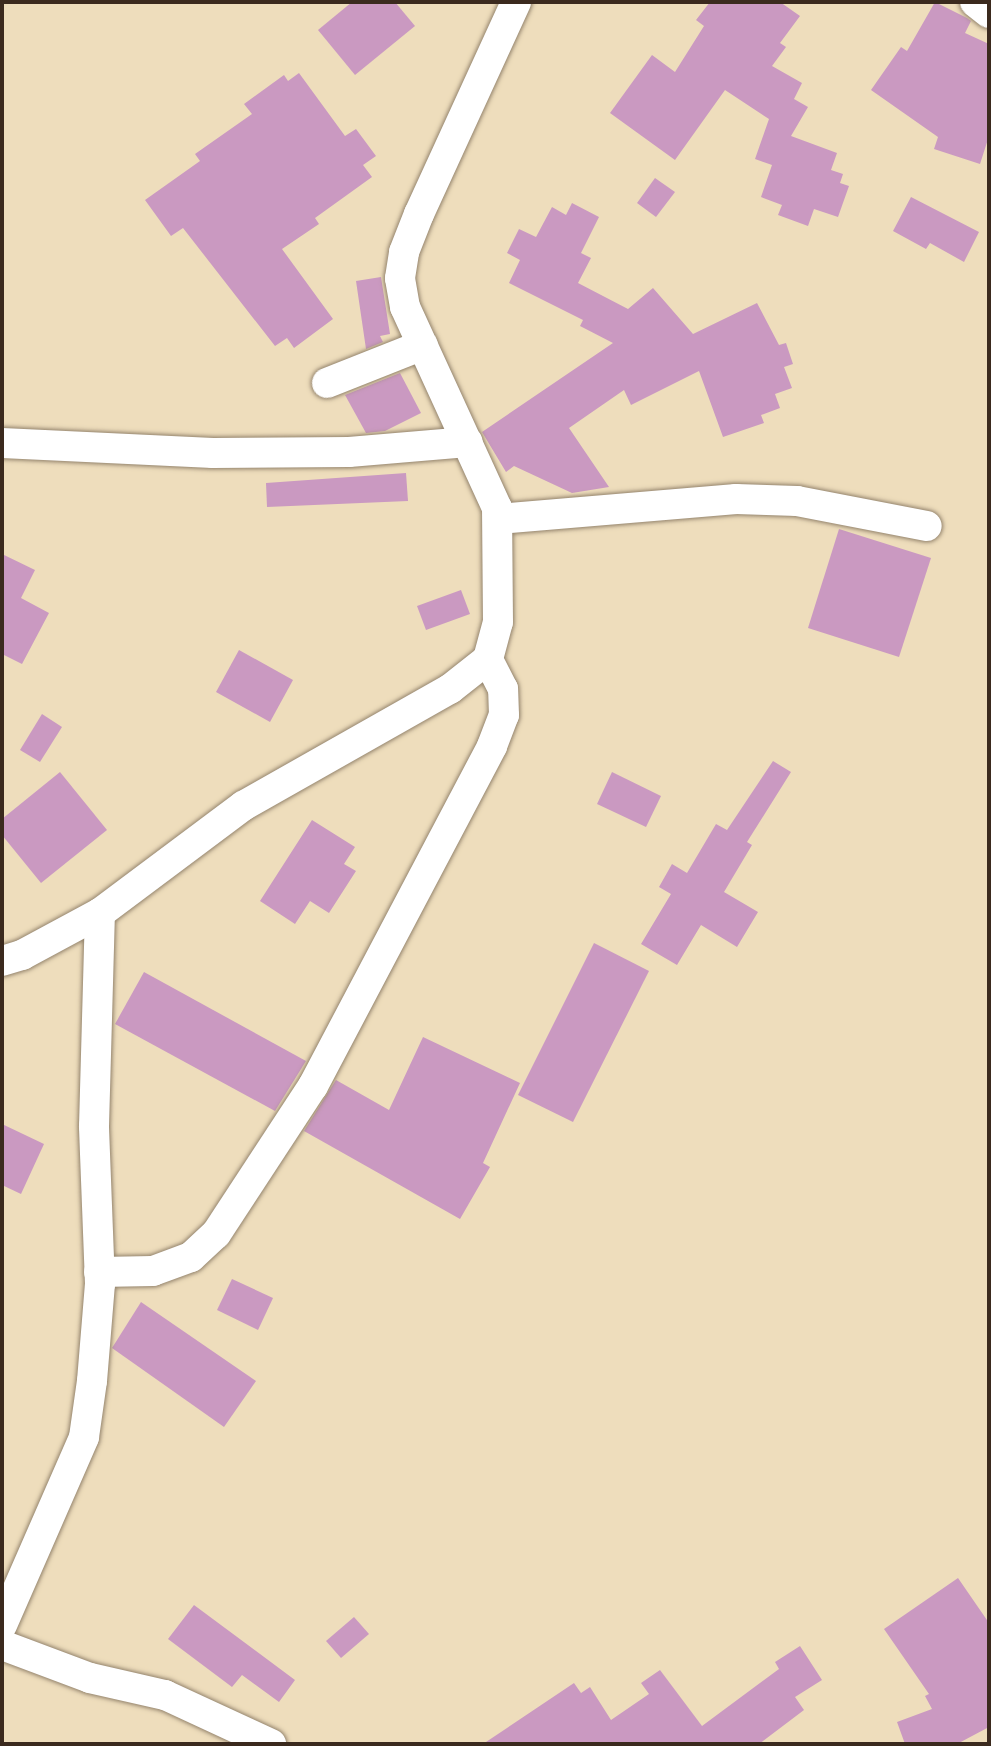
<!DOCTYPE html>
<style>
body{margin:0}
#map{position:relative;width:991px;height:1746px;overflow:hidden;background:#eeddbc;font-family:"Sorts Mill Goudy",serif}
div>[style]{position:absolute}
.building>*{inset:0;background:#ca99c1}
.roads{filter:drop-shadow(0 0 2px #94846d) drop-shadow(0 0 2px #94846d)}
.minor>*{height:30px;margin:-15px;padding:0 15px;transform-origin:15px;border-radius:15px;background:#fff}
span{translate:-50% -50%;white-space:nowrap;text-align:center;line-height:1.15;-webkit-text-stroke:7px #fff;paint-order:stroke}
.frame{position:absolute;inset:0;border:4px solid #3b2a1e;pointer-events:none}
</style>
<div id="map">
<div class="building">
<div style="clip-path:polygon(352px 2px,395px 2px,415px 26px,355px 75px,318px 30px)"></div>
<div style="clip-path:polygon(710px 2px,780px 2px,800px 16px,780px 43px,786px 47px,772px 66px,802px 83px,794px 99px,808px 107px,791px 136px,837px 153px,831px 170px,843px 174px,840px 183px,849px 186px,838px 217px,814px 209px,808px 226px,778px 215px,782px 205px,761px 197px,772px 165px,755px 159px,769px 119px,725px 90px,675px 160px,610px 113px,652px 55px,675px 72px,704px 26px,696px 20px)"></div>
<div style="clip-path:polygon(935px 2px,967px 18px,971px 21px,965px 33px,989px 44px,989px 136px,980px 164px,934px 149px,938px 137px,871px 90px,901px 47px,907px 51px)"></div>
<div style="clip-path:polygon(299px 73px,345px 136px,356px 129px,376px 156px,363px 165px,372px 177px,315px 218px,319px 224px,282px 249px,333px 319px,294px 348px,287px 338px,275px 346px,183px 228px,171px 236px,145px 200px,200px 161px,195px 154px,252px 114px,244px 104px,284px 75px,288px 81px)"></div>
<div style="clip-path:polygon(655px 178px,675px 192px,656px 217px,637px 203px)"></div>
<div style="clip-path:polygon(911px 197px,979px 232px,964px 262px,930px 243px,926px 249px,893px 231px)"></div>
<div style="clip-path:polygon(572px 203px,599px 217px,581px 253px,591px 258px,578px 283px,628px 309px,653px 288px,693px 334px,757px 303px,779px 345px,786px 343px,793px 364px,784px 367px,792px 388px,775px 394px,780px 408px,761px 415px,764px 423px,723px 437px,699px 371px,631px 405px,624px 390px,569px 428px,609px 487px,572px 493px,514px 466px,506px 472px,482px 432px,613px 343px,580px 326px,583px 320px,509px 283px,520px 260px,507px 253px,519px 229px,536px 237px,552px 207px,566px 215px)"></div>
<div style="clip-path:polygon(381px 277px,390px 334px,380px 336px,383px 342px,366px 349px,356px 281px)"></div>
<div style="clip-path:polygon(400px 373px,421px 413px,385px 431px,366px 433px,345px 395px)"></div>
<div style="clip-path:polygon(406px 473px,408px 501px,267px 507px,266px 483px)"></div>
<div style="clip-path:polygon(839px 529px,931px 558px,899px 657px,808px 628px)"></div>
<div style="clip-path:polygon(2px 554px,35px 570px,21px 598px,49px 613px,22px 664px,2px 654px)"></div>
<div style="clip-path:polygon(461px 590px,470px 614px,426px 630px,417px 606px)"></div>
<div style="clip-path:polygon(239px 650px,293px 680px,270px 722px,216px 692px)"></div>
<div style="clip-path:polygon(42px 714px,62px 727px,40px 762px,20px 750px)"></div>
<div style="clip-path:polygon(773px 761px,791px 772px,747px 842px,752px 845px,724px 892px,758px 912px,737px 947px,701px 925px,677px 965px,641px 944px,671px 894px,659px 887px,672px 864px,687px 873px,716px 824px,727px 830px)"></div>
<div style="clip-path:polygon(60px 772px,107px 830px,41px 883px,2px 835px,2px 819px)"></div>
<div style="clip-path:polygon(612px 772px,661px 796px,646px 827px,597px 804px)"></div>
<div style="clip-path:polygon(312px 820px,355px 847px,344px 864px,356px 871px,329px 913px,310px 901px,295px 924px,260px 901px)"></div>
<div style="clip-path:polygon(594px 943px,649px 971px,573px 1122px,518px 1095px)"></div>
<div style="clip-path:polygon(144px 972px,306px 1061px,275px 1111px,115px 1024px)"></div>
<div style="clip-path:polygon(423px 1037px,520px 1083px,483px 1163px,490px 1167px,460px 1219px,304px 1131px,336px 1080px,389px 1110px)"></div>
<div style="clip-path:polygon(2px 1124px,44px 1144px,21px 1194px,2px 1185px)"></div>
<div style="clip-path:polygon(232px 1279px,273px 1298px,258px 1330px,217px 1310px)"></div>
<div style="clip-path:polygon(141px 1302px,256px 1381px,224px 1427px,112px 1348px)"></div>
<div style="clip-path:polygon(958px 1578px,989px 1623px,989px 1727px,957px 1744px,905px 1744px,897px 1722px,932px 1709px,925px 1696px,929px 1694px,884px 1629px)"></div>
<div style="clip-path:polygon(194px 1605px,295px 1680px,279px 1702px,242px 1675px,232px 1687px,168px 1639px)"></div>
<div style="clip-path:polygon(354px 1617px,369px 1634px,341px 1658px,326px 1641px)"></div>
<div style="clip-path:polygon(800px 1646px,822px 1680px,795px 1697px,804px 1710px,759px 1744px,483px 1744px,574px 1683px,581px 1693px,590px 1687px,611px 1720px,649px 1694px,641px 1683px,660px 1670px,702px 1726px,779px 1669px,775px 1662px)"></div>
</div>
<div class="roads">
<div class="minor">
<div style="left:975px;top:2px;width:18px;rotate:38deg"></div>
<div style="left:327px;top:383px;width:103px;rotate:-21.6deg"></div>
<div style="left:2px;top:443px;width:211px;rotate:2.7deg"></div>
<div style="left:213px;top:453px;width:136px;rotate:-0.4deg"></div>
<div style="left:349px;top:452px;width:119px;rotate:-4.8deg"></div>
<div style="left:498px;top:519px;width:239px;rotate:-4.8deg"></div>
<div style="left:736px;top:499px;width:61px;rotate:1.9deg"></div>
<div style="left:797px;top:501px;width:132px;rotate:10.9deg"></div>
<div style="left:2px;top:961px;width:21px;rotate:-17deg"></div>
<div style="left:22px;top:955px;width:89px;rotate:-28.3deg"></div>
<div style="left:100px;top:913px;width:179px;rotate:-36.8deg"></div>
<div style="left:243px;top:806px;width:238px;rotate:-29.5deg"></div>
<div style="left:450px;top:689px;width:48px;rotate:-38.3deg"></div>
<div style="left:488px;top:659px;width:38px;rotate:-75deg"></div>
<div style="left:498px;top:622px;width:114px;rotate:-90.5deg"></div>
<div style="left:497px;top:508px;width:221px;rotate:-114.6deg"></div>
<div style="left:405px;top:307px;width:29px;rotate:-100deg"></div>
<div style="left:400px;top:278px;width:26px;rotate:-81deg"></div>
<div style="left:404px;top:252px;width:41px;rotate:-68.5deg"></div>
<div style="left:419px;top:214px;width:233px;rotate:-65.4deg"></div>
<div style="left:99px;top:1272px;width:54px;rotate:-1.1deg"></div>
<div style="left:153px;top:1271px;width:40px;rotate:-20.2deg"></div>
<div style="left:191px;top:1257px;width:34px;rotate:-43deg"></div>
<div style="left:216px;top:1234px;width:177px;rotate:-56.8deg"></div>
<div style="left:313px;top:1086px;width:384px;rotate:-62.2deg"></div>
<div style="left:492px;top:746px;width:33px;rotate:-69deg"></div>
<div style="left:504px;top:715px;width:26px;rotate:-92deg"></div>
<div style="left:503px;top:689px;width:34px;rotate:-117deg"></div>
<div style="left:2px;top:1625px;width:205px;rotate:-66.4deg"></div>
<div style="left:84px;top:1437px;width:57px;rotate:-81.9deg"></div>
<div style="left:92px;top:1381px;width:97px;rotate:-85.3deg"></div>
<div style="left:100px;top:1284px;width:158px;rotate:-92.2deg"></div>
<div style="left:94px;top:1126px;width:213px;rotate:-88.4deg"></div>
<div style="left:2px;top:1645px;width:94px;rotate:20.6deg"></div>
<div style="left:90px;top:1678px;width:77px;rotate:12.8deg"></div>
<div style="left:165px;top:1695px;width:117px;rotate:24.8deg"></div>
</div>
</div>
<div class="frame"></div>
</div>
